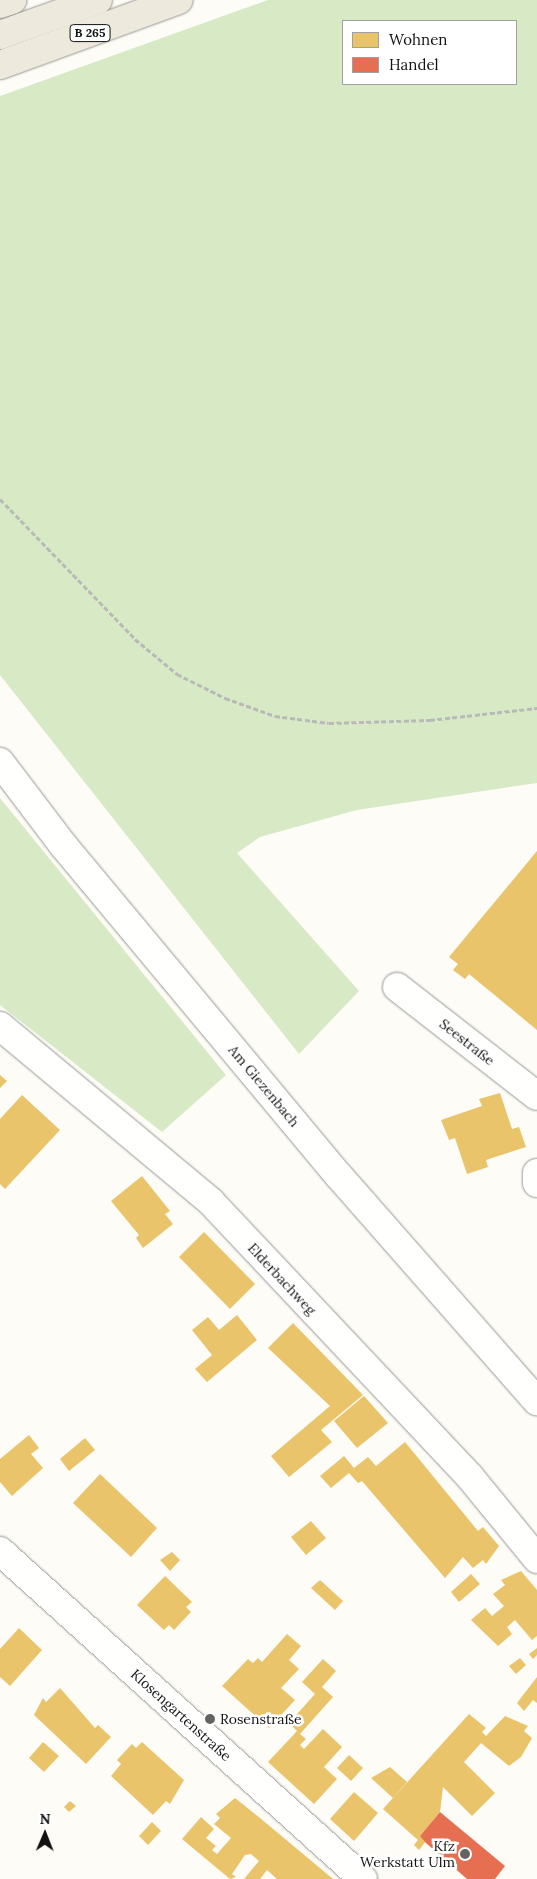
<!DOCTYPE html>
<meta charset="utf-8">
<style>
body{margin:0}
#map{position:relative;width:537px;height:1879px;overflow:hidden;background:#fdfcf7;font-family:Lora,serif}
div>[style]{position:absolute}
.forest>*{inset:0;background:#d8eac5}
.homes>*{inset:0;background:#e9c46a}
.shops>*{inset:0;background:#e76f51}
.path>*{height:3px;margin-top:-1.5px;transform-origin:0;background:repeating-linear-gradient(90deg,#b9b9b8 0 5px,transparent 0 7.5px)}
.roads{filter:drop-shadow(0 0 1px #979795) drop-shadow(0 0 1px #979795)}
.minor>*{height:28px;margin:-14px;padding:0 14px;transform-origin:14px;border-radius:14px;background:#fffffe}
.major>*{height:28px;margin:-14px;padding:0 14px;transform-origin:14px;border-radius:14px;background:#ede9dc}
.dots>*{width:14px;height:14px;translate:-50% -50%;box-sizing:border-box;border:2px solid #fff;border-radius:50%}
span{translate:-50% -50%;white-space:nowrap;text-align:center;line-height:1.15;-webkit-text-stroke:5px #fff;paint-order:stroke}
.shield-label span{padding:1px 4px;background:#fff;border:1px solid;border-radius:4px;-webkit-text-stroke-width:0}
.shield-label{font-size:12px;color:#111;font-weight:700}
.street-label{font-size:14px;color:#111}
.poi-label{font-size:14px;color:#111}
.left{translate:0 -50%;text-align:left}
.right{translate:-100% -50%;text-align:right}
.legend{position:absolute;left:342px;top:20px;width:175px;height:65px;box-sizing:border-box;background:#fff;border:1px solid #a0a0a0;margin:0;padding:6px 9px;list-style:none;font-size:15px;color:#111}
.legend li{display:flex;align-items:center;gap:10px;height:25px}
.legend b{width:25px;border:1px solid #a0a0a0}
.north{position:absolute;left:20px;top:1809px;width:50px;height:50px;-webkit-text-stroke:4px #fff;paint-order:stroke;rotate:1deg;font-size:14px;font-weight:700;line-height:20px;text-align:center;color:#111}
.north::after{content:'';display:block;margin:auto;width:18px;height:22px;background:#111;clip-path:polygon(50% 0,100% 100%,50% 72%,0 100%)}
</style>
<div id="map">
<div class="forest">
<div style="clip-path:polygon(evenodd,268px 0,537px 0,537px 783px,357px 810px,260px 837px,237px 853px,359px 991px,299px 1054px,0 675px,0 96px,268px 0,516px 21px,516px 84px,343px 84px,343px 21px,516px 21px)"></div>
<div style="clip-path:polygon(0 798px,226px 1075px,162px 1132px,0 1005px)"></div>
</div>
<div class="homes">
<div style="clip-path:polygon(537px 851px,537px 1030px,469px 974px,465px 979px,453px 970px,458px 964px,449px 957px)"></div>
<div style="clip-path:polygon(0 1075px,7px 1081px,0 1088px)"></div>
<div style="clip-path:polygon(500px 1093px,512px 1129px,519px 1127px,526px 1147px,486px 1160px,488px 1167px,467px 1174px,455px 1138px,449px 1140px,441px 1120px,482px 1106px,479px 1099px)"></div>
<div style="clip-path:polygon(22px 1095px,60px 1130px,5px 1189px,0 1184px,0 1119px)"></div>
<div style="clip-path:polygon(142px 1176px,170px 1211px,165px 1214px,173px 1224px,143px 1248px,136px 1238px,139px 1235px,111px 1201px)"></div>
<div style="clip-path:polygon(204px 1232px,255px 1284px,230px 1309px,179px 1257px)"></div>
<div style="clip-path:polygon(237px 1315px,257px 1340px,207px 1382px,195px 1369px,212px 1355px,192px 1330px,208px 1317px,219px 1330px)"></div>
<div style="clip-path:polygon(293px 1323px,363px 1395px,321px 1430px,332px 1442px,289px 1477px,271px 1456px,330px 1406px,268px 1348px)"></div>
<div style="clip-path:polygon(364px 1396px,388px 1423px,357px 1448px,334px 1421px)"></div>
<div style="clip-path:polygon(29px 1435px,39px 1448px,31px 1454px,43px 1468px,12px 1496px,0 1482px,0 1459px)"></div>
<div style="clip-path:polygon(85px 1438px,95px 1450px,69px 1471px,60px 1459px)"></div>
<div style="clip-path:polygon(405px 1442px,478px 1531px,483px 1527px,499px 1546px,486px 1564px,483px 1560px,473px 1568px,463px 1557px,445px 1578px,362px 1481px,358px 1483px,349px 1473px,331px 1488px,320px 1476px,344px 1456px,354px 1468px,368px 1457px,376px 1466px)"></div>
<div style="clip-path:polygon(100px 1474px,157px 1528px,131px 1557px,73px 1503px)"></div>
<div style="clip-path:polygon(311px 1521px,326px 1538px,306px 1555px,291px 1537px)"></div>
<div style="clip-path:polygon(172px 1552px,180px 1560px,170px 1571px,160px 1560px)"></div>
<div style="clip-path:polygon(521px 1571px,537px 1590px,537px 1636px,532px 1640px,515px 1620px,507px 1627px,512px 1634px,498px 1646px,471px 1620px,485px 1608px,492px 1616px,504px 1606px,493px 1594px,505px 1585px,501px 1580px)"></div>
<div style="clip-path:polygon(471px 1574px,480px 1584px,459px 1602px,451px 1592px)"></div>
<div style="clip-path:polygon(165px 1576px,192px 1602px,186px 1607px,191px 1612px,174px 1630px,169px 1625px,164px 1630px,137px 1605px)"></div>
<div style="clip-path:polygon(320px 1580px,343px 1601px,335px 1610px,311px 1588px)"></div>
<div style="clip-path:polygon(19px 1628px,42px 1650px,10px 1686px,0 1677px,0 1649px)"></div>
<div style="clip-path:polygon(287px 1634px,301px 1646px,289px 1660px,299px 1669px,281px 1688px,295px 1700px,269px 1728px,222px 1686px,248px 1659px,253px 1663px,258px 1658px,262px 1662px)"></div>
<div style="clip-path:polygon(537px 1648px,537px 1655px,533px 1659px,529px 1654px)"></div>
<div style="clip-path:polygon(520px 1658px,526px 1665px,516px 1674px,509px 1666px)"></div>
<div style="clip-path:polygon(323px 1659px,336px 1671px,322px 1687px,333px 1697px,300px 1734px,306px 1739px,300px 1745px,304px 1749px,323px 1729px,342px 1747px,324px 1767px,337px 1779px,314px 1804px,268px 1762px,297px 1731px,289px 1723px,315px 1694px,302px 1682px)"></div>
<div style="clip-path:polygon(537px 1677px,537px 1703px,533px 1700px,524px 1711px,517px 1703px)"></div>
<div style="clip-path:polygon(60px 1688px,95px 1728px,98px 1725px,111px 1737px,86px 1764px,34px 1715px,43px 1698px,46px 1702px)"></div>
<div style="clip-path:polygon(469px 1714px,486px 1728px,482px 1732px,486px 1736px,505px 1716px,528px 1726px,524px 1731px,532px 1738px,521px 1757px,509px 1766px,481px 1743px,464px 1762px,495px 1793px,472px 1816px,443px 1787px,440px 1812px,420px 1836px,426px 1841px,419px 1850px,414px 1845px,418px 1840px,383px 1809px)"></div>
<div style="clip-path:polygon(43px 1742px,59px 1756px,44px 1772px,29px 1758px)"></div>
<div style="clip-path:polygon(142px 1742px,184px 1780px,170px 1804px,166px 1801px,153px 1815px,111px 1776px,121px 1764px,117px 1760px,132px 1744px,136px 1748px)"></div>
<div style="clip-path:polygon(349px 1755px,363px 1768px,351px 1781px,337px 1768px)"></div>
<div style="clip-path:polygon(390px 1767px,407px 1782px,393px 1798px,371px 1778px)"></div>
<div style="clip-path:polygon(354px 1792px,378px 1813px,354px 1841px,330px 1819px)"></div>
<div style="clip-path:polygon(235px 1798px,260px 1818px,333px 1879px,277px 1879px,267px 1870px,260px 1879px,244px 1879px,259px 1861px,251px 1854px,245px 1855px,232px 1874px,236px 1877px,230px 1879px,182px 1839px,201px 1817px,214px 1829px,206px 1838px,216px 1846px,212px 1850px,217px 1854px,231px 1838px,214px 1824px,220px 1818px,216px 1814px)"></div>
<div style="clip-path:polygon(70px 1801px,76px 1806px,69px 1812px,64px 1807px)"></div>
<div style="clip-path:polygon(152px 1822px,161px 1831px,148px 1845px,139px 1836px)"></div>
</div>
<div class="shops">
<div style="clip-path:polygon(440px 1812px,505px 1866px,495px 1879px,467px 1879px,426px 1843px,420px 1836px)"></div>
</div>
<div class="path">
<div style="left:0;top:499px;width:194px;rotate:46deg"></div>
<div style="left:135px;top:639px;width:55px;rotate:39.8deg"></div>
<div style="left:177px;top:674px;width:54px;rotate:26.6deg"></div>
<div style="left:225px;top:698px;width:53px;rotate:19.8deg"></div>
<div style="left:275px;top:716px;width:54px;rotate:7.4deg"></div>
<div style="left:329px;top:723px;width:101px;rotate:-1.7deg"></div>
<div style="left:430px;top:720px;width:108px;rotate:-6.4deg"></div>
</div>
<div class="roads">
<div class="minor">
<div style="left:0;top:762px;width:104px;rotate:52.8deg"></div>
<div style="left:63px;top:845px;width:431px;rotate:50.2deg"></div>
<div style="left:339px;top:1176px;width:300px;rotate:48.7deg"></div>
<div style="left:397px;top:987px;width:177px;rotate:37.9deg"></div>
<div style="left:0;top:1026px;width:275px;rotate:39.8deg"></div>
<div style="left:211px;top:1202px;width:378px;rotate:46.7deg"></div>
<div style="left:470px;top:1477px;width:106px;rotate:50.7deg"></div>
<div style="left:537px;top:1173px;width:10px;rotate:90deg"></div>
<div style="left:0;top:1551px;width:489px;rotate:42.1deg"></div>
</div>
<div class="major">
<div style="left:0;top:4px;width:13px;rotate:-18deg"></div>
<div style="left:0;top:35px;width:104px;rotate:-19.7deg"></div>
<div style="left:0;top:65px;width:190px;rotate:-20deg"></div>
</div>
</div>
<div class="dots">
<div style="left:210px;top:1719px;background:#646362"></div>
<div style="left:465px;top:1854px;background:#646362"></div>
</div>
<div class="shield-label">
<span style="left:90px;top:33px">B 265</span>
</div>
<div class="street-label">
<span style="left:467px;top:1042px;rotate:38deg">Seestraße</span>
<span style="left:264px;top:1086px;rotate:50deg">Am Giezenbach</span>
<span style="left:282px;top:1279px;rotate:47deg">Elderbachweg</span>
<span style="left:181px;top:1715px;rotate:42deg">Klosengartenstraße</span>
</div>
<div class="poi-label">
<span class="left" style="left:220px;top:1719px">Rosenstraße</span>
<span class="right" style="left:455px;top:1854px">Kfz<br>Werkstatt Ulm</span>
</div>
<ul class="legend">
<li><b style="height:14px;background:#e9c46a"></b>Wohnen</li>
<li><b style="height:14px;background:#e76f51"></b>Handel</li>
</ul>
<div class="north">N</div>
</div>
